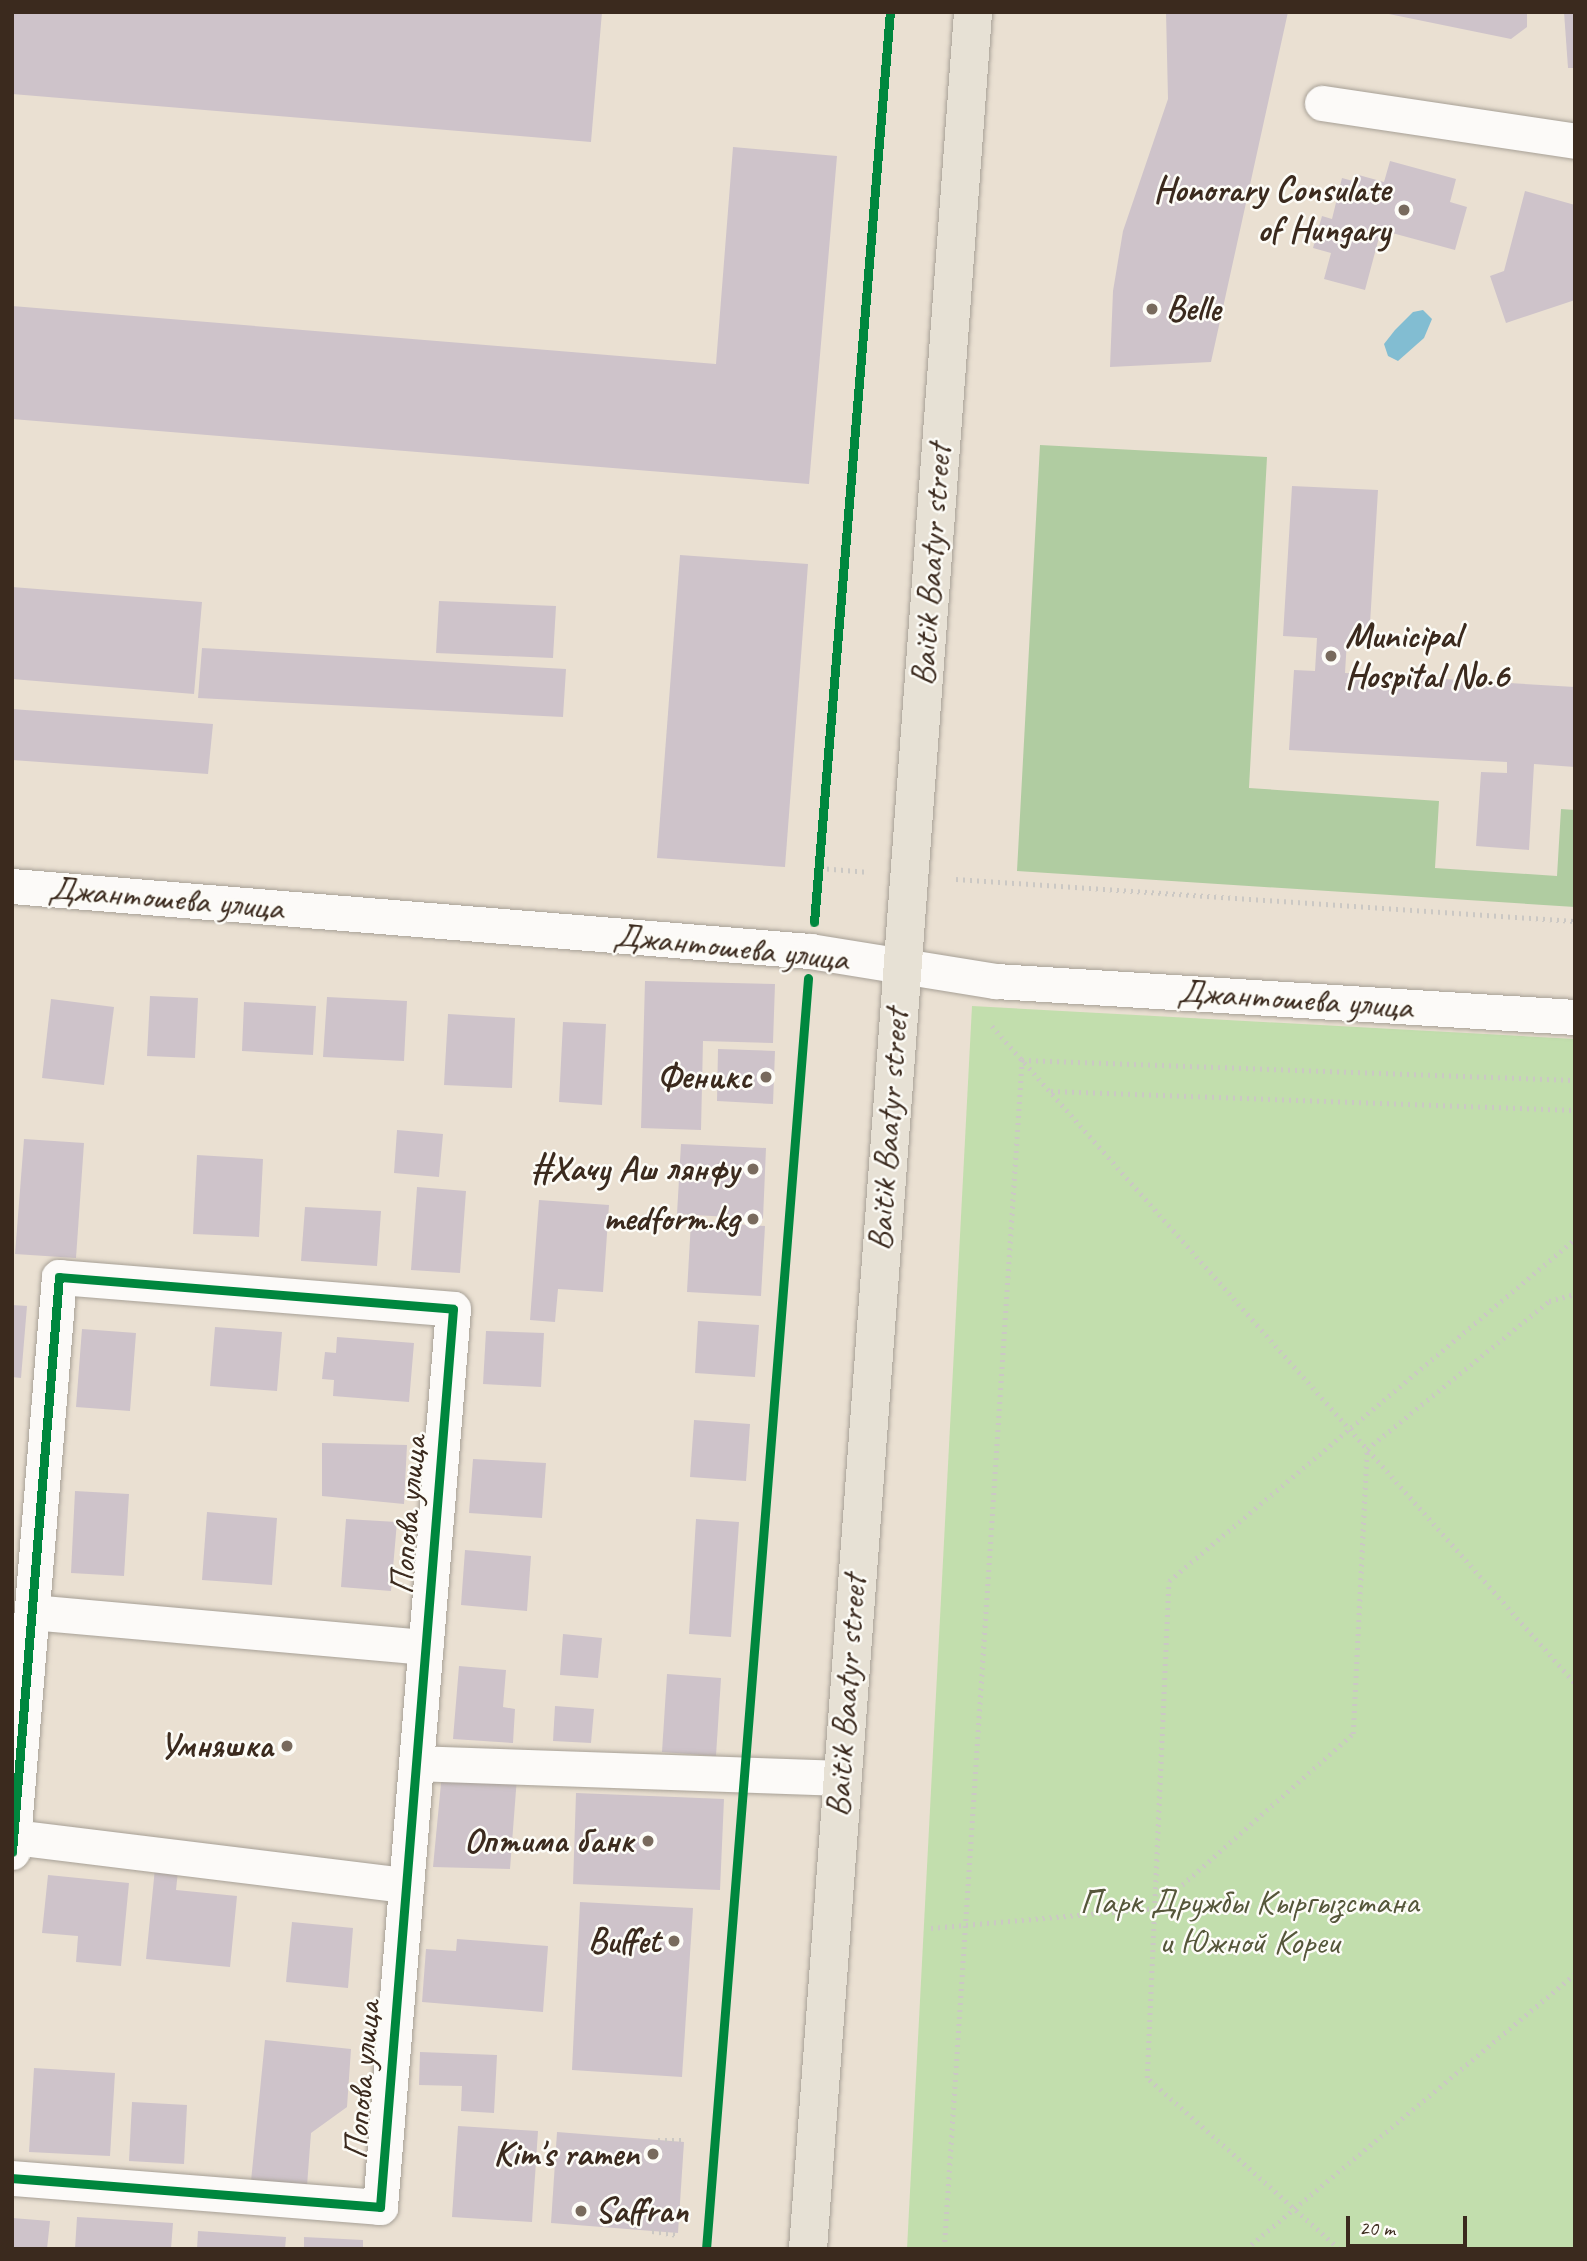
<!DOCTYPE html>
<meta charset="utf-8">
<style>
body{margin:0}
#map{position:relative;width:1587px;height:2261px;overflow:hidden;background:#eae0d2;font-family:Caveat,sans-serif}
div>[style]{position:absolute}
.green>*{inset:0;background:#c2dead}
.forest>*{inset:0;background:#b0cca1}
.water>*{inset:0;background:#82bdd2}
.building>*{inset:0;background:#cec3ca}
.path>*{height:4.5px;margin-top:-2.25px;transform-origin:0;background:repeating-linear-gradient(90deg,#cbc8c4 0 2px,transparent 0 7px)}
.roads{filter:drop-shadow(0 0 2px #a7a096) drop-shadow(0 0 2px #a7a096)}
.minor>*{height:35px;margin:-17.5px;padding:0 17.5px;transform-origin:17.5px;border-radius:17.5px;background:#fcfaf8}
.primary>*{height:38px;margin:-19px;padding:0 19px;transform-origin:19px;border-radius:19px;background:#e7e1d5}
.cycleway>*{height:9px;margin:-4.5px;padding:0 4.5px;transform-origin:4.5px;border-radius:4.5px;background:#00873e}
.dots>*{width:19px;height:19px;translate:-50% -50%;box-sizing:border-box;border:4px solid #fdfcf7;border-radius:50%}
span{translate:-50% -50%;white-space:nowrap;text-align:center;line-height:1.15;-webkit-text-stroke:5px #fdfcf7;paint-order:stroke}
.poi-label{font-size:35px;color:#3b2a1e;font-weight:700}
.right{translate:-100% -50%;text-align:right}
.left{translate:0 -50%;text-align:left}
.street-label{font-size:35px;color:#3b2a1e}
.park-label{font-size:35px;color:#55563a}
.frame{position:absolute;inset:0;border:14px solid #3b2a1e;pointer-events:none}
.scale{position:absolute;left:1346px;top:2216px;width:121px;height:32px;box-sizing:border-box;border:4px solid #3b2a1e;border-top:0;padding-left:9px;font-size:21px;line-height:24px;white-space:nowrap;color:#3b2a1e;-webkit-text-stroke:5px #fdfcf7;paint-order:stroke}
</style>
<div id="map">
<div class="green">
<div style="clip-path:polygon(972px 1006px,1575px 1039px,1575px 2249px,907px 2249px)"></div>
</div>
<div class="forest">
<div style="clip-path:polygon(1040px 445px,1267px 457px,1249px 788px,1439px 801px,1435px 868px,1557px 876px,1561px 809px,1575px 810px,1575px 907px,1017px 871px)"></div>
</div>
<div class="water">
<div style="clip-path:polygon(1423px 310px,1432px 319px,1424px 338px,1398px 361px,1388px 356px,1384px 344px,1395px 330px,1413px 312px)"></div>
</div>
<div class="building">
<div style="clip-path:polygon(12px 12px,602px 12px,591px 142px,12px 94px)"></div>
<div style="clip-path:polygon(1166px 12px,1288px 12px,1211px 362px,1110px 367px,1113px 291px,1123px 231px,1168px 99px)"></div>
<div style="clip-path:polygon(1527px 12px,1527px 27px,1511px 39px,1384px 13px)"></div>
<div style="clip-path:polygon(1564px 12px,1575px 12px,1575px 68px,1568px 68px)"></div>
<div style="clip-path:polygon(733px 147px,837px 156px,809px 484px,12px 419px,12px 306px,716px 364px)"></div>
<div style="clip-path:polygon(1390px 161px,1456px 179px,1450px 202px,1467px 207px,1455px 250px,1381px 230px,1365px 290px,1324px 279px,1331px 253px,1313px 248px,1322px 216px,1332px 219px,1342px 178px,1353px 181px,1355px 174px,1384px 182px)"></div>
<div style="clip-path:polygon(1525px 191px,1575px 205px,1575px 300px,1506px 323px,1490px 276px,1504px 271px)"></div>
<div style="clip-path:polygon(1292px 486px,1378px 490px,1369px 641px,1347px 640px,1345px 673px,1575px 687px,1575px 767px,1534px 764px,1529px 850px,1476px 846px,1481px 772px,1507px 773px,1507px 762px,1289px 750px,1294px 670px,1315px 671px,1317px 638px,1283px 636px)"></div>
<div style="clip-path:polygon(680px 555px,808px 564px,785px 867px,657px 858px)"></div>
<div style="clip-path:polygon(12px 587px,202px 602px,194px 694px,12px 679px)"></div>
<div style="clip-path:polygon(439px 601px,556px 606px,553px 658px,436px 653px)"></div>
<div style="clip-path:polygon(202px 648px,566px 669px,563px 717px,198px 698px)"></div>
<div style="clip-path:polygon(12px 709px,213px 724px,208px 774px,12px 760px)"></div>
<div style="clip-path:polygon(645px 981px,775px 984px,773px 1043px,703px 1041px,701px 1130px,641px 1128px)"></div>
<div style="clip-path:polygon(150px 996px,198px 998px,195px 1058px,147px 1056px)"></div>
<div style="clip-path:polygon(327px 997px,407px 1001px,404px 1061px,323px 1057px)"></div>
<div style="clip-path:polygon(51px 999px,114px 1007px,104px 1085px,42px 1078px)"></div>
<div style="clip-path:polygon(244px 1002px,316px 1006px,313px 1055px,242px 1051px)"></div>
<div style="clip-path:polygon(448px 1014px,515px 1018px,512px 1088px,444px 1085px)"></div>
<div style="clip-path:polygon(563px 1022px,606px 1024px,602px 1105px,559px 1102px)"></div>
<div style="clip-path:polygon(718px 1049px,775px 1051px,773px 1104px,717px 1101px)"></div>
<div style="clip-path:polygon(397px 1130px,443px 1134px,439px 1177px,394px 1173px)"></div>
<div style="clip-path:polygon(24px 1139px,84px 1143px,76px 1258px,15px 1254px)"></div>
<div style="clip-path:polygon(681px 1144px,766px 1148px,763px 1219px,677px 1214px)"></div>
<div style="clip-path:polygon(197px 1155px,263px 1159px,259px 1237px,193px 1234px)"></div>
<div style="clip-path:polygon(417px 1187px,466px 1191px,460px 1273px,411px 1270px)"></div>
<div style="clip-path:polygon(539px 1200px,609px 1205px,603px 1292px,558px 1289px,555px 1322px,530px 1320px)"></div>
<div style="clip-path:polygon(305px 1207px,381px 1211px,377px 1266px,301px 1261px)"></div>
<div style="clip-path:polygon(691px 1221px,765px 1226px,761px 1296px,687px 1292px)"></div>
<div style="clip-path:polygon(12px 1305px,27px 1306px,21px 1378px,12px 1377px)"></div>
<div style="clip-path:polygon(698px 1321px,759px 1325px,755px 1377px,695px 1373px)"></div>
<div style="clip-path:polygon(215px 1327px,282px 1332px,277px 1391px,210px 1386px)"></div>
<div style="clip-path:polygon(82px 1329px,136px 1333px,130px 1411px,76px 1407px)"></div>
<div style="clip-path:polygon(486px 1331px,544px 1333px,541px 1387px,483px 1384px)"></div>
<div style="clip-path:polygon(337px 1337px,414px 1343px,409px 1402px,333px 1396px,334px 1380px,322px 1379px,325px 1352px,336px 1353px)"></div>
<div style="clip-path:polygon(694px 1420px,750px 1424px,746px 1481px,690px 1477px)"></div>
<div style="clip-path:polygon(322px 1443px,407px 1445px,404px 1504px,322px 1496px)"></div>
<div style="clip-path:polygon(473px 1459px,546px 1463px,542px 1518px,469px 1513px)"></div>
<div style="clip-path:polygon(75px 1491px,129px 1494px,124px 1576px,71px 1573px)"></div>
<div style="clip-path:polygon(207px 1512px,277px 1518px,272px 1585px,202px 1580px)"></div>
<div style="clip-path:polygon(346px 1519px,397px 1522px,391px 1591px,341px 1587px)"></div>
<div style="clip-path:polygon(696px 1519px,739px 1522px,731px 1637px,689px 1634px)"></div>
<div style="clip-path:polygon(465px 1550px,531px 1556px,527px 1611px,461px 1605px)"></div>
<div style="clip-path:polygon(563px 1634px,602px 1638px,598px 1678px,560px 1675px)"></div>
<div style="clip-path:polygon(459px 1666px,506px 1670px,503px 1707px,515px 1709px,513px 1743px,453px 1739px)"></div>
<div style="clip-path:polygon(667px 1674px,721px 1678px,716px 1756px,662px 1752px)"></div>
<div style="clip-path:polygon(555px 1706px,594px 1709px,591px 1743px,553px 1741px)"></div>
<div style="clip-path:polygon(442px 1773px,517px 1777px,510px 1869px,433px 1867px)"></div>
<div style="clip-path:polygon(576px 1793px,724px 1799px,720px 1890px,573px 1884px)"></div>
<div style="clip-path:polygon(155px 1868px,178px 1871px,176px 1890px,237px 1896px,230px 1967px,146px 1959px)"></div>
<div style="clip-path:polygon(48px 1875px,129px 1883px,121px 1966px,76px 1962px,78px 1936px,42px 1933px)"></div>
<div style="clip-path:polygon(580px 1902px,693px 1908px,682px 2077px,572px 2070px)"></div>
<div style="clip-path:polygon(292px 1922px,353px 1928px,348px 1988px,286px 1982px)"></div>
<div style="clip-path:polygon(457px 1939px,548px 1946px,543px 2012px,422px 2002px,426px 1949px,456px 1951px)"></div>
<div style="clip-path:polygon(265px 2040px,351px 2049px,347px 2107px,311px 2133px,307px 2186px,251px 2181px)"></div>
<div style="clip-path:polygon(420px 2052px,497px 2055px,494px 2113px,461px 2111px,462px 2086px,419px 2085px)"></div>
<div style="clip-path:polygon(34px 2068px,115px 2073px,110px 2156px,29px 2152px)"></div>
<div style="clip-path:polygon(132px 2102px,187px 2105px,184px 2164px,129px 2161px)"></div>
<div style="clip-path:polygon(458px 2126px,538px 2131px,532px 2222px,452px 2217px)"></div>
<div style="clip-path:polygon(557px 2132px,684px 2142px,678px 2233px,551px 2223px)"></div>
<div style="clip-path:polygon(77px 2217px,173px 2223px,171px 2249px,75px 2249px)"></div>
<div style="clip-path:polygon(12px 2218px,50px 2221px,47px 2249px,12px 2249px)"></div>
<div style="clip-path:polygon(198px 2231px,286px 2237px,285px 2249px,197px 2249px)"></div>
<div style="clip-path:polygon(304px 2237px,363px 2240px,363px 2249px,304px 2249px)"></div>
</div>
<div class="path">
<div style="left:820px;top:868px;width:49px;rotate:4.7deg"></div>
<div style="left:956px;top:879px;width:620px;rotate:3.88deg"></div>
<div style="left:992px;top:1026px;width:878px;rotate:48.42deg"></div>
<div style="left:1051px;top:1091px;width:524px;rotate:2.08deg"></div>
<div style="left:931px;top:1928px;width:226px;rotate:-5.1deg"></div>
<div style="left:1156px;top:1908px;width:263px;rotate:-41.5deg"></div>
<div style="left:1353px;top:1734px;width:285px;rotate:-87.2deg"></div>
<div style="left:1367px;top:1449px;width:235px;rotate:-39.1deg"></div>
<div style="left:1549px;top:1301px;width:27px;rotate:-15deg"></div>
<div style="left:658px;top:2140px;width:26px"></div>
<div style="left:652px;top:2231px;width:26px;rotate:9deg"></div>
<div style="left:944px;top:2249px;width:1192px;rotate:-86.25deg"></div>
<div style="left:1022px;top:1060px;width:553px;rotate:2.07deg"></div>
<div style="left:1246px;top:2249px;width:429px;rotate:-39.9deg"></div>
<div style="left:1339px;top:2249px;width:257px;rotate:-138.3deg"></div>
<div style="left:1147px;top:2078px;width:497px;rotate:-87.5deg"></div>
<div style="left:1169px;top:1581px;width:531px;rotate:-40.11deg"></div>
</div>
<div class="roads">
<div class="minor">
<div style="left:1322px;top:103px;width:256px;rotate:8.5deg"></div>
<div style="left:12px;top:886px;width:801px;rotate:4.66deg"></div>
<div style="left:810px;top:951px;width:188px;rotate:9.2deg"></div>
<div style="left:996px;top:981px;width:580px;rotate:3.56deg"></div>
<div style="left:32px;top:1612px;width:395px;rotate:5.1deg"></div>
<div style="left:416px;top:1763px;width:424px;rotate:2deg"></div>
<div style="left:14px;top:1837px;width:395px;rotate:7deg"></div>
<div style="left:12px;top:1852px;width:577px;rotate:-85.33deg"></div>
<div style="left:59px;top:1277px;width:395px;rotate:4.6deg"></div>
<div style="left:453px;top:1309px;width:901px;rotate:94.65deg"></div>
<div style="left:380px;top:2207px;width:369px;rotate:-175.5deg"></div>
</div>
<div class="primary">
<div style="left:808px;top:2249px;width:2243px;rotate:-85.78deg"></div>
</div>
</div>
<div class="cycleway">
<div style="left:814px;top:922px;width:913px;rotate:-85.23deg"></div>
<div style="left:12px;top:1852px;width:577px;rotate:-85.33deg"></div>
<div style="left:59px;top:1277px;width:395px;rotate:4.6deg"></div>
<div style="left:453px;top:1309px;width:901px;rotate:94.65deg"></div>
<div style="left:380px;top:2207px;width:369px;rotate:-175.5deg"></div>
<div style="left:706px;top:2249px;width:1275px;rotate:-85.41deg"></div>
</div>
<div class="dots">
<div style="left:1404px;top:210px;background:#786a5d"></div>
<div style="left:1152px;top:309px;background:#786a5d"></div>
<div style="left:1331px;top:656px;background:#786a5d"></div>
<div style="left:766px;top:1077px;background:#786a5d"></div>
<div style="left:753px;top:1169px;background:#786a5d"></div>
<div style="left:753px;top:1219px;background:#786a5d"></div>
<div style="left:287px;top:1746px;background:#786a5d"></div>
<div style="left:648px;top:1841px;background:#786a5d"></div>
<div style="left:674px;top:1941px;background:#786a5d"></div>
<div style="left:653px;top:2154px;background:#786a5d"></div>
<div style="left:581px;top:2211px;background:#786a5d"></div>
</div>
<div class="poi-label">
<span class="right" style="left:1390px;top:210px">Honorary Consulate<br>of Hungary</span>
<span class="left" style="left:1166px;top:309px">Belle</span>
<span class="left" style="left:1345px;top:656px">Municipal<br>Hospital No.6</span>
<span class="right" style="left:752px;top:1077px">Феникс</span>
<span class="right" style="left:739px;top:1169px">#Хачу Аш лянфу</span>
<span class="right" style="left:739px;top:1219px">medform.kg</span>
<span class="right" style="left:273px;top:1746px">Умняшка</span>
<span class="right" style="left:634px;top:1841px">Оптима банк</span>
<span class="right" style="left:660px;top:1941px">Buffet</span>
<span class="right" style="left:639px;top:2154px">Kim's ramen</span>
<span class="left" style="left:595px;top:2211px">Saffran</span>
</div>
<div class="street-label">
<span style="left:931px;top:565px;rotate:-86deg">Baitik Baatyr street</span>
<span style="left:166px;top:898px;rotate:5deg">Джантошева улица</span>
<span style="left:731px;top:947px;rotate:6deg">Джантошева улица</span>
<span style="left:1295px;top:999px;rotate:4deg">Джантошева улица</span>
<span style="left:888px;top:1130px;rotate:-86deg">Baitik Baatyr street</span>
<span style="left:408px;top:1515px;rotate:-85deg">Попова улица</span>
<span style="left:846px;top:1696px;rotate:-86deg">Baitik Baatyr street</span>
<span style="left:362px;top:2080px;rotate:-85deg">Попова улица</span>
</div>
<div class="park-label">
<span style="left:1249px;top:1922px">Парк Дружбы Кыргызстана<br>и Южной Кореи</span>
</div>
<div class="frame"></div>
<div class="scale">20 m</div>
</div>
